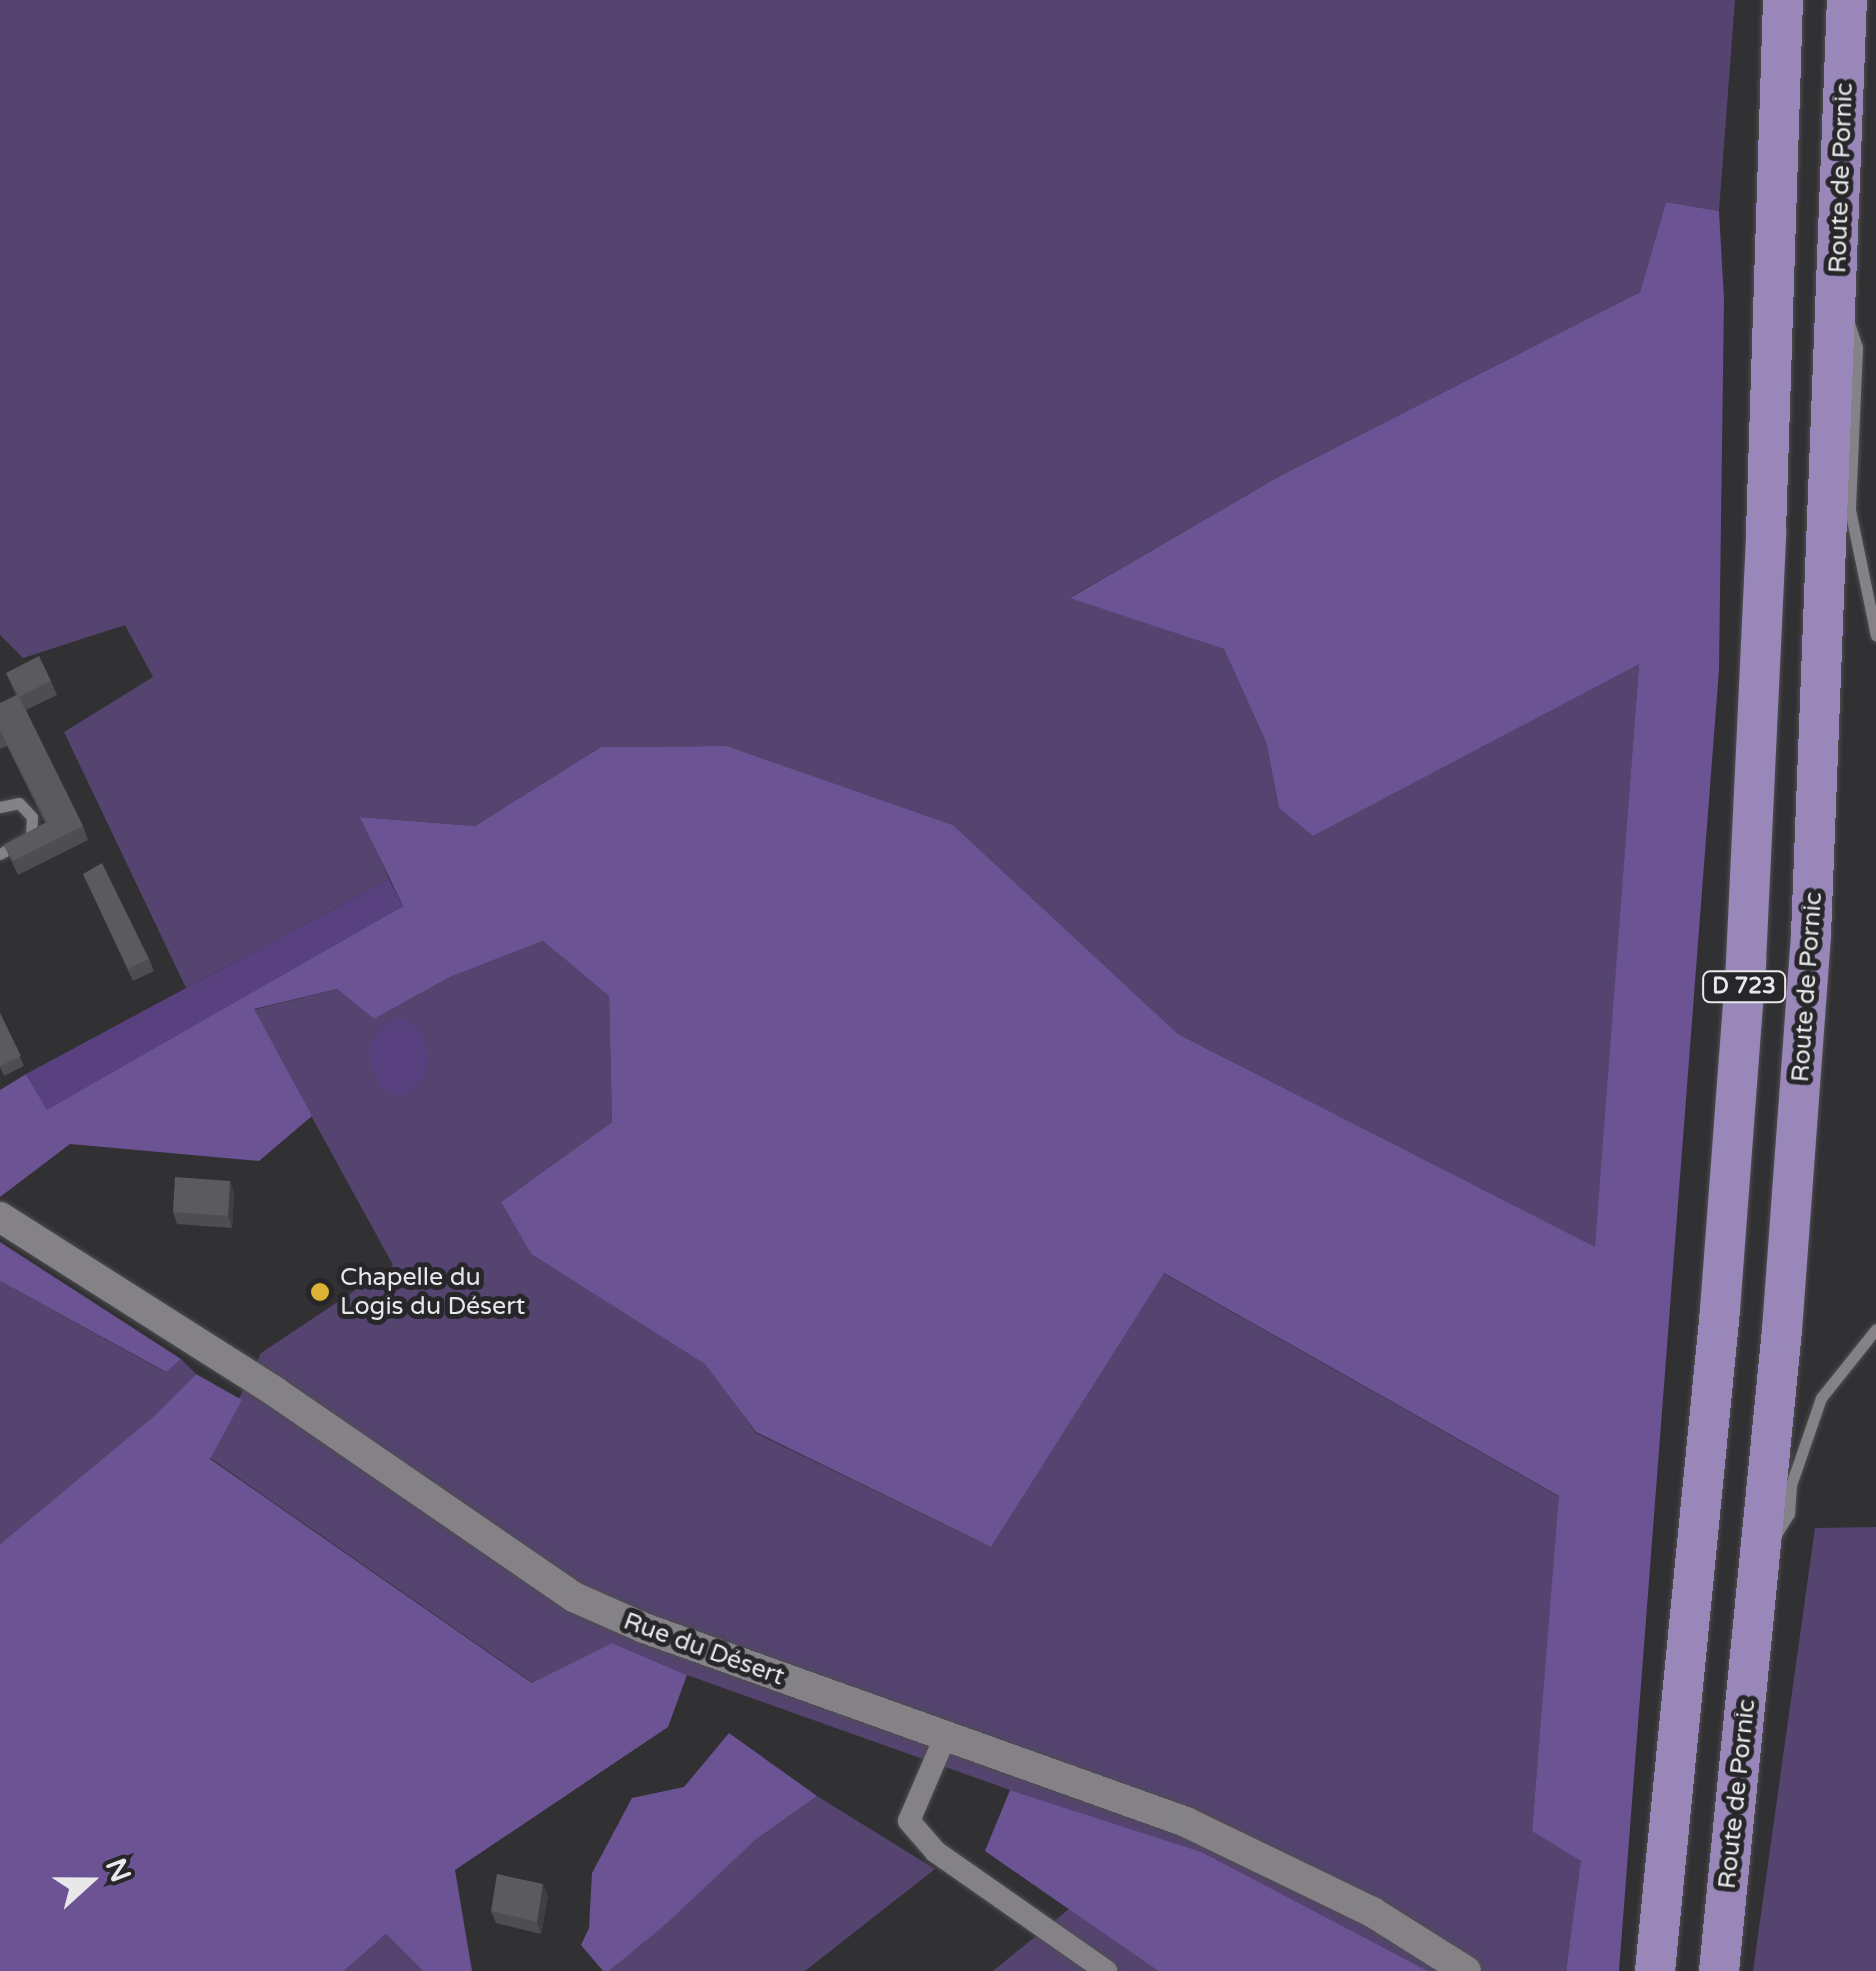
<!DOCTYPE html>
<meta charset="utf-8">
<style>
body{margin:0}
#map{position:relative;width:1876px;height:1971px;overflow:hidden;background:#313033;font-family:"Varela Round",sans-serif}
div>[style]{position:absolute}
.green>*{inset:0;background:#54446f}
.forest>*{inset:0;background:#6c5394}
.water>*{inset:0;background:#594180}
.roads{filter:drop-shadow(0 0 2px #4f4e51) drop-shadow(0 0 2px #4f4e51)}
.service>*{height:11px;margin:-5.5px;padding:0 5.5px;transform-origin:5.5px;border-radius:5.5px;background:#848287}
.minor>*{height:22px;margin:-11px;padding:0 11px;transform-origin:11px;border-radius:11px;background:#848287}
.tertiary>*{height:30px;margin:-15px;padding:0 15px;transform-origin:15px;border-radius:15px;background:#848287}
.trunk>*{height:40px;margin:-20px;padding:0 20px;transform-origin:20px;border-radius:20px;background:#9987ba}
.wall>*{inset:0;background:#4e4d51}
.shaded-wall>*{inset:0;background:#403f42}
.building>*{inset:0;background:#5b5a5e}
.dots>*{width:28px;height:28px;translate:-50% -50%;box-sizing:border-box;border:5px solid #272629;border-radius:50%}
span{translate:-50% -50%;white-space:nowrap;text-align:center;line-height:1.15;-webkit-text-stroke:10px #272629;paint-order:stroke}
.shield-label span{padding:2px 8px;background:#272629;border:2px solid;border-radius:8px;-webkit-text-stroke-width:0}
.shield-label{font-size:22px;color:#e8e7ea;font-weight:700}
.street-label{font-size:25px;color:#e8e7ea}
.poi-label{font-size:25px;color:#e8e7ea}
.left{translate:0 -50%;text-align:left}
.north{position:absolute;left:40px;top:1831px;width:100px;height:100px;-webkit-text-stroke:8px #272629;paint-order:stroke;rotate:69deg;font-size:28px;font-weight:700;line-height:40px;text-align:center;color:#e8e7ea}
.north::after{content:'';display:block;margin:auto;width:35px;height:45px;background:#e8e7ea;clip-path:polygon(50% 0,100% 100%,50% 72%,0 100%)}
</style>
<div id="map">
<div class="green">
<div style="clip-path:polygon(0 0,1735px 0,1719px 211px,1666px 202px,1640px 292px,1278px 477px,1071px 597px,1224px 649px,1266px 742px,1279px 808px,1313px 836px,1639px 663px,1596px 1248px,1178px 1034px,953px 825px,727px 746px,601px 747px,475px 826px,361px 817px,389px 879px,186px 988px,64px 732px,153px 677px,125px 625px,23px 658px,0 635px)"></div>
<div style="clip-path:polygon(543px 941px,609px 996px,612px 1122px,501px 1202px,531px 1254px,706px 1364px,756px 1433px,991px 1547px,1163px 1273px,1560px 1497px,1532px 1830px,1582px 1861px,1566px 1971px,1428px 1971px,1202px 1852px,1010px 1790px,687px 1675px,612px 1643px,533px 1683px,210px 1458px,261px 1353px,393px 1265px,253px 1010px,337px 989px,374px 1019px,450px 977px)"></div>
<div style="clip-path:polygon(0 1281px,165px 1372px,181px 1359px,196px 1374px,154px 1416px,0 1544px)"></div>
<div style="clip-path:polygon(1876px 1527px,1876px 1971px,1753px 1971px,1815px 1528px)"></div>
<div style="clip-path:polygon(817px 1796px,935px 1869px,805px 1971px,609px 1971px,754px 1841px)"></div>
<div style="clip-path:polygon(1069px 1909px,1158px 1971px,993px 1971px)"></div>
<div style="clip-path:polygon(386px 1934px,423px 1971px,344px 1971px)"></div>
</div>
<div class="forest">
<div style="clip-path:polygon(1666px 202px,1719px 211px,1724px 299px,1719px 670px,1619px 1971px,1566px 1971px,1581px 1861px,1532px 1831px,1559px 1496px,1164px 1273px,991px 1547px,756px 1432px,705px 1364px,531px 1254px,501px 1202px,612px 1122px,609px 996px,543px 941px,450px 977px,374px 1019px,337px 989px,254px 1009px,312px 1116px,259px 1161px,70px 1144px,0 1197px,0 1090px,26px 1074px,47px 1109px,403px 906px,360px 817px,475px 826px,601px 747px,727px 746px,953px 825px,1178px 1034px,1595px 1247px,1639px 664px,1313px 836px,1279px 808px,1266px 742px,1224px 649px,1070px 598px,1278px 477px,1640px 292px)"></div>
<div style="clip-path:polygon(0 1242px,181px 1359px,166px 1372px,0 1281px)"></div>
<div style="clip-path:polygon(196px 1374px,242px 1400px,210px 1459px,532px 1683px,612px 1643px,687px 1675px,668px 1727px,455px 1870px,472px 1971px,423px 1971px,386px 1934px,344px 1971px,0 1971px,0 1544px,154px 1416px)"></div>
<div style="clip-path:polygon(729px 1733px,817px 1796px,754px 1841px,667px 1923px,609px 1971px,603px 1971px,581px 1945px,589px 1928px,592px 1873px,632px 1798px,684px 1787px)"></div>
<div style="clip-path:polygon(1010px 1790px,1202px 1852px,1428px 1971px,1158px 1971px,985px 1851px)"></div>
</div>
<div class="water">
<div style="clip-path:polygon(389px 879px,403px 906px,47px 1110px,26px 1074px)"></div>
<div style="clip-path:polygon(399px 1017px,422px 1032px,428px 1053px,426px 1075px,403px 1097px,382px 1090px,372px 1068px,369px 1046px,383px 1026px)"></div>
</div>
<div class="roads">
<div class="service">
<div style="left:1849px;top:323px;width:25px;rotate:72deg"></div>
<div style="left:1857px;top:347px;width:163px;rotate:92.5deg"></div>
<div style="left:1850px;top:510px;width:128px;rotate:78.3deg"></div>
<div style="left:0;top:807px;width:19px;rotate:-12deg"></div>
<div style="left:19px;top:803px;width:19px;rotate:47deg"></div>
<div style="left:32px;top:817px;width:19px;rotate:93deg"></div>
<div style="left:31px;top:836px;width:36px;rotate:150deg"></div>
<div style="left:1775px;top:1536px;width:26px;rotate:-58deg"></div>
<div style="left:1789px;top:1514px;width:29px;rotate:-86deg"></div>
<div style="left:1791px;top:1485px;width:92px;rotate:-71deg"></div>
<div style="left:1821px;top:1398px;width:88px;rotate:-51.4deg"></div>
</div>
<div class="minor">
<div style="left:945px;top:1737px;width:91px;rotate:113.2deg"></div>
<div style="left:909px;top:1821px;width:41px;rotate:48.9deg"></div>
<div style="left:936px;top:1852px;width:208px;rotate:35deg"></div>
</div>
<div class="tertiary">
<div style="left:0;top:1217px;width:325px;rotate:32.4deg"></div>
<div style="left:274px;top:1391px;width:364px;rotate:34.5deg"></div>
<div style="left:574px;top:1597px;width:77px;rotate:23.9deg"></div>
<div style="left:644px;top:1628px;width:576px;rotate:19.69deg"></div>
<div style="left:1186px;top:1822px;width:207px;rotate:25.8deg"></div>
<div style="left:1372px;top:1912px;width:111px;rotate:32.1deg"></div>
</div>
<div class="trunk">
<div style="left:1655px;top:1971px;width:664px;rotate:-84.38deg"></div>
<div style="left:1720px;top:1310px;width:349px;rotate:-85.7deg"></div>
<div style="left:1746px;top:962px;width:430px;rotate:-87.3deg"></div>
<div style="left:1766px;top:532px;width:532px;rotate:-88.17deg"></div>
<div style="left:1719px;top:1971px;width:644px;rotate:-84.39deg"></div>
<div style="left:1782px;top:1330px;width:396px;rotate:-85.8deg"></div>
<div style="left:1811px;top:935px;width:936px;rotate:-87.8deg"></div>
</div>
</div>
<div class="wall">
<div style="clip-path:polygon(6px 673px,51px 681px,57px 695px,26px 710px,83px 826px,88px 840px,18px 875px,4px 845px,45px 823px,7px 746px,0 749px,0 703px,16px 695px)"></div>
<div style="clip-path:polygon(83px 874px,149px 959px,154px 971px,133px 981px)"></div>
<div style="clip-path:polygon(0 1013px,24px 1066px,4px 1076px,0 1067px)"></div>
<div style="clip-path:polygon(230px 1181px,234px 1193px,232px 1228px,177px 1224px,173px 1212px)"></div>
<div style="clip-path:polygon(548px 1897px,541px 1934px,496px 1923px,491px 1911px)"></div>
</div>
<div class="shaded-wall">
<div style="clip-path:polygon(230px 1181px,234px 1193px,232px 1228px,228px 1216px)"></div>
<div style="clip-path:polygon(543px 1884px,548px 1897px,541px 1934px,537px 1922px)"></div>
</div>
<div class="building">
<div style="clip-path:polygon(39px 656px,51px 681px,19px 697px,83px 826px,13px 861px,4px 845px,47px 822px,1px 732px,0 733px,0 703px,18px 695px,6px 673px)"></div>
<div style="clip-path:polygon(102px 863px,149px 959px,128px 969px,83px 874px)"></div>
<div style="clip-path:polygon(0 1013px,21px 1056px,1px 1066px,0 1065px)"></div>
<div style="clip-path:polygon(175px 1177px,230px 1181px,228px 1216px,173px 1212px)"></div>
<div style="clip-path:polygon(497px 1874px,543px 1884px,537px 1922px,491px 1911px)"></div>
</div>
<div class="dots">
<div style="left:320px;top:1292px;background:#dbb233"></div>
</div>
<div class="shield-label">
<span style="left:1744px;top:987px">D 723</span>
</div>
<div class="street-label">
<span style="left:1841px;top:178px;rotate:-88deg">Route de Pornic</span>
<span style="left:1807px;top:987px;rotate:-86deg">Route de Pornic</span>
<span style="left:704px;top:1649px;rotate:20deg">Rue du Désert</span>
<span style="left:1737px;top:1794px;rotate:-84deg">Route de Pornic</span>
</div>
<div class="poi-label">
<span class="left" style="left:340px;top:1292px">Chapelle du<br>Logis du Désert</span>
</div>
<div class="north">N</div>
</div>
